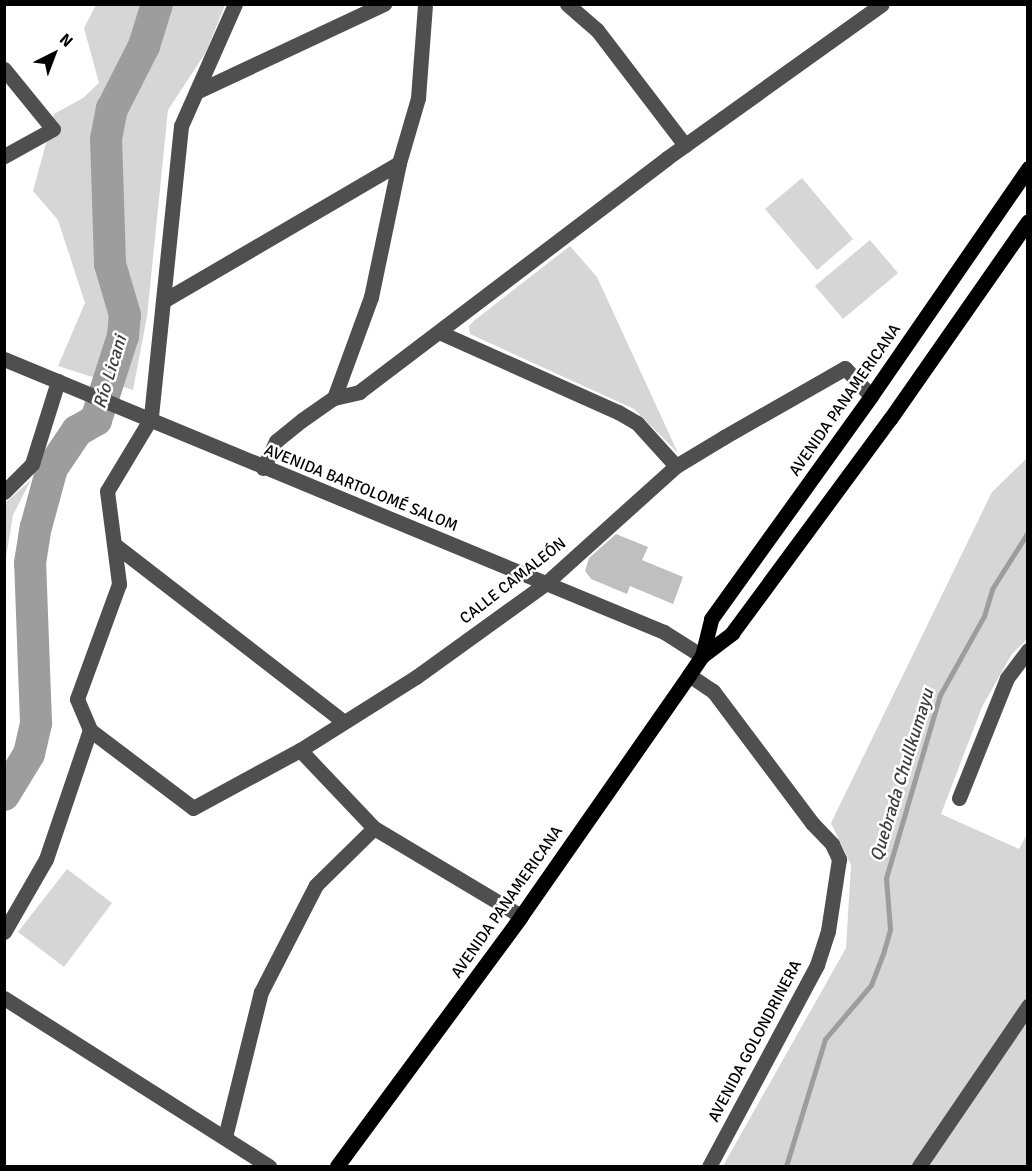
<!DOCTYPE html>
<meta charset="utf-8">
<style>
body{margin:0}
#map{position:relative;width:1032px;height:1171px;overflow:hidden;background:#fff;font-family:Signika,sans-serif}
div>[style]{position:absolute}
.green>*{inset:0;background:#d6d6d6}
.stream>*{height:5px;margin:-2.5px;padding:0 2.5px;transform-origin:2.5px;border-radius:2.5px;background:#9d9d9d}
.river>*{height:32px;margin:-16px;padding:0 16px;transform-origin:16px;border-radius:16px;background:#9d9d9d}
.building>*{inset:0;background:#bfbfbf}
.minor>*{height:15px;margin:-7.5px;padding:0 7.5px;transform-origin:7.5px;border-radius:7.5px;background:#4f4f4f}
.major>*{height:15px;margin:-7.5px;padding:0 7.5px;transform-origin:7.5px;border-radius:7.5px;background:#000}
span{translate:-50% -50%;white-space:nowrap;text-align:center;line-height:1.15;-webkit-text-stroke:5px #fff;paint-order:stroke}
.street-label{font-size:16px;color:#000}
.water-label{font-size:18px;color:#3e3e3e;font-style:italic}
.frame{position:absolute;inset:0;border:6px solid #000;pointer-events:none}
.north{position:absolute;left:24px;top:24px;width:60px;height:60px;-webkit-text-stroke:4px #fff;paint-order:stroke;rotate:42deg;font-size:16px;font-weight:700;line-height:24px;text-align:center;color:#000}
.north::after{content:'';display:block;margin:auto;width:21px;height:27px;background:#000;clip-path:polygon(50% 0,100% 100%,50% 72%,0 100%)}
</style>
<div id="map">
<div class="green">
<div style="clip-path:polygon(96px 5px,225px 5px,206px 52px,168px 110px,147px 317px,133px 390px,58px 366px,85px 303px,58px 220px,33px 191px,54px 114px,83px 98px,99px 83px,84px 28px)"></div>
<div style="clip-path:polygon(802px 178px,853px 239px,817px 270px,765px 209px)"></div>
<div style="clip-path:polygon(870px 240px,898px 273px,843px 319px,815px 286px)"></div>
<div style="clip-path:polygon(570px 246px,597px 277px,678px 453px,634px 409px,470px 334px,469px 326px,475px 320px)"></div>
<div style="clip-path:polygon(1027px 458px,1027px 639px,1012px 654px,982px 707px,941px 814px,1019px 849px,1027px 834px,1027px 1166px,723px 1166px,846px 948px,851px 865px,831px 823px,992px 492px)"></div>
<div style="clip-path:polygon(31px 480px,13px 515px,5px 564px,5px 503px)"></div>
<div style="clip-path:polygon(67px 869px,112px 903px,64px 967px,18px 932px)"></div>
</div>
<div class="stream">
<div style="left:786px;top:1166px;width:133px;rotate:-72.9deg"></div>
<div style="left:825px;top:1039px;width:71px;rotate:-49.6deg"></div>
<div style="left:871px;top:985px;width:33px;rotate:-69deg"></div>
<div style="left:883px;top:954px;width:26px;rotate:-74deg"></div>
<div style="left:890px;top:929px;width:51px;rotate:-94.5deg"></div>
<div style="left:886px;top:878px;width:191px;rotate:-73.6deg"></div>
<div style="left:940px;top:695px;width:90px;rotate:-60.9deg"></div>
<div style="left:984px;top:616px;width:28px;rotate:-73deg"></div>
<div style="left:992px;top:589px;width:67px;rotate:-57.7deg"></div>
</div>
<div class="river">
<div style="left:4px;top:795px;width:48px;rotate:-58.6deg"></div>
<div style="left:29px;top:754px;width:32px;rotate:-77deg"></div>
<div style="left:36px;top:723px;width:160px;rotate:-92.1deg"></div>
<div style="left:30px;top:563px;width:36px;rotate:-81deg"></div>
<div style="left:36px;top:527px;width:61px;rotate:-74.8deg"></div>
<div style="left:52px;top:468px;width:45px;rotate:-56deg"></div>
<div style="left:77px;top:431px;width:22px;rotate:-30deg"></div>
<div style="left:96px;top:420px;width:88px;rotate:-72.2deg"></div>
<div style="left:123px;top:336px;width:21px;rotate:-85deg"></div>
<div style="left:125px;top:315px;width:53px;rotate:-106.4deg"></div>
<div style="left:110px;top:264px;width:125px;rotate:-91.8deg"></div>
<div style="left:106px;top:139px;width:31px;rotate:-79deg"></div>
<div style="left:112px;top:109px;width:71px;rotate:-63.1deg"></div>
<div style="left:144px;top:46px;width:44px;rotate:-72.8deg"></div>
</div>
<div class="building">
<div style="clip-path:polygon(616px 534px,648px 547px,642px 560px,683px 577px,673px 604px,630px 586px,627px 594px,591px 579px,585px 571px,589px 558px)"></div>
</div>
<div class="minor">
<div style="left:235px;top:4px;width:133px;rotate:113.9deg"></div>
<div style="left:181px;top:126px;width:294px;rotate:95.9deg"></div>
<div style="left:151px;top:418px;width:85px;rotate:121.1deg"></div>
<div style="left:107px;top:491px;width:94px;rotate:82.6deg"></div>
<div style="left:119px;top:584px;width:122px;rotate:110.1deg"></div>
<div style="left:77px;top:699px;width:34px;rotate:67deg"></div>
<div style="left:90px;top:730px;width:129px;rotate:37.1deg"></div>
<div style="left:193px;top:808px;width:122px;rotate:-28.5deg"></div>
<div style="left:300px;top:750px;width:137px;rotate:-32.2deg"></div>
<div style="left:416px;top:677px;width:159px;rotate:-35.8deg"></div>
<div style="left:545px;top:584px;width:176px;rotate:-42deg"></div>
<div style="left:676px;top:466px;width:56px;rotate:-31.1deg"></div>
<div style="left:724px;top:437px;width:139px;rotate:-29.7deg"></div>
<div style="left:845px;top:368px;width:38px;rotate:47deg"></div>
<div style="left:567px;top:4px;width:40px;rotate:41deg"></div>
<div style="left:597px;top:30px;width:145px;rotate:52.6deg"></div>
<div style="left:4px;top:69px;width:77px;rotate:50.8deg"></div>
<div style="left:53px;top:129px;width:56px;rotate:151.1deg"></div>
<div style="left:196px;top:92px;width:208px;rotate:-25.1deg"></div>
<div style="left:163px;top:301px;width:273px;rotate:-30.3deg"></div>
<div style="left:441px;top:333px;width:194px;rotate:24.1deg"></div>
<div style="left:618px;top:412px;width:22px;rotate:30deg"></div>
<div style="left:637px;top:423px;width:58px;rotate:47.8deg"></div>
<div style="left:4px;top:359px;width:714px;rotate:22.47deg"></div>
<div style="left:664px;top:632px;width:45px;rotate:32.3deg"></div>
<div style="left:334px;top:398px;width:108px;rotate:-69.9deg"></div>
<div style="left:371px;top:297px;width:137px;rotate:-78.2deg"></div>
<div style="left:399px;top:163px;width:68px;rotate:-73.7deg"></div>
<div style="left:418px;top:98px;width:94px;rotate:-85.7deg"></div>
<div style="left:263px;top:468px;width:30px;rotate:-64deg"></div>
<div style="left:276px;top:441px;width:33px;rotate:-39deg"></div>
<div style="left:302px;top:420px;width:39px;rotate:-35deg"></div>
<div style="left:334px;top:398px;width:26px;rotate:-13deg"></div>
<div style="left:359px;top:392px;width:387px;rotate:-37.2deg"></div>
<div style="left:667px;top:158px;width:264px;rotate:-35.6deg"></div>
<div style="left:4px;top:492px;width:40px;rotate:-45deg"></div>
<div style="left:32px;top:464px;width:87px;rotate:-72.6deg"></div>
<div style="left:115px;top:545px;width:288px;rotate:37.7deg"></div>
<div style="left:689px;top:675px;width:29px;rotate:34deg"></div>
<div style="left:713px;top:691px;width:165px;rotate:53.1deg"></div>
<div style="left:812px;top:823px;width:29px;rotate:46deg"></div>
<div style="left:832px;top:844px;width:17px;rotate:65deg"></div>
<div style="left:839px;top:859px;width:73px;rotate:98.7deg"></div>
<div style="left:828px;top:931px;width:36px;rotate:108deg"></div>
<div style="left:817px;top:965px;width:228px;rotate:118.2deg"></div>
<div style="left:300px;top:750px;width:108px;rotate:46.5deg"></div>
<div style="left:374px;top:828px;width:171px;rotate:30.9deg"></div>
<div style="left:959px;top:798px;width:129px;rotate:-68.2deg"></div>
<div style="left:1007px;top:678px;width:35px;rotate:-53deg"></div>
<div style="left:4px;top:932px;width:84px;rotate:-60.1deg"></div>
<div style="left:46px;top:859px;width:136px;rotate:-71.2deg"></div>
<div style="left:4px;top:998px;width:314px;rotate:32.4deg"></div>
<div style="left:225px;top:1137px;width:149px;rotate:-76.1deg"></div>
<div style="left:261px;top:992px;width:120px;rotate:-62.8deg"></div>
<div style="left:316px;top:885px;width:81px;rotate:-44.5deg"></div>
<div style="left:919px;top:1166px;width:194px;rotate:-55.7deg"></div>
</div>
<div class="major">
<div style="left:702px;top:656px;width:38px;rotate:-37deg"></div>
<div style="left:732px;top:633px;width:266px;rotate:-53.6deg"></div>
<div style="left:890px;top:419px;width:241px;rotate:-55.1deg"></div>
<div style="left:337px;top:1166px;width:310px;rotate:-53.6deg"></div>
<div style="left:521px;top:916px;width:294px;rotate:-55.1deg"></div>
<div style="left:689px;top:675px;width:23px;rotate:-56deg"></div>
<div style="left:702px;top:656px;width:38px;rotate:-76deg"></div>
<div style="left:711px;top:619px;width:274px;rotate:-54.3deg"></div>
<div style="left:871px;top:396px;width:277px;rotate:-55.4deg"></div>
</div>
<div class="street-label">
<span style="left:845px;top:400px;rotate:-55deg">AVENIDA PANAMERICANA</span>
<span style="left:361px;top:488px;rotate:22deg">AVENIDA BARTOLOMÉ SALOM</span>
<span style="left:513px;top:581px;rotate:-38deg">CALLE CAMALEÓN</span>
<span style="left:507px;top:902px;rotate:-55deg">AVENIDA PANAMERICANA</span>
<span style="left:755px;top:1041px;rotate:-62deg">AVENIDA GOLONDRINERA</span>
</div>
<div class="water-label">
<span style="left:110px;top:372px;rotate:-73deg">Río Licani</span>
<span style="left:902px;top:775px;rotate:-73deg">Quebrada Chullkumayu</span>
</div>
<div class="frame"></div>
<div class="north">N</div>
</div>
